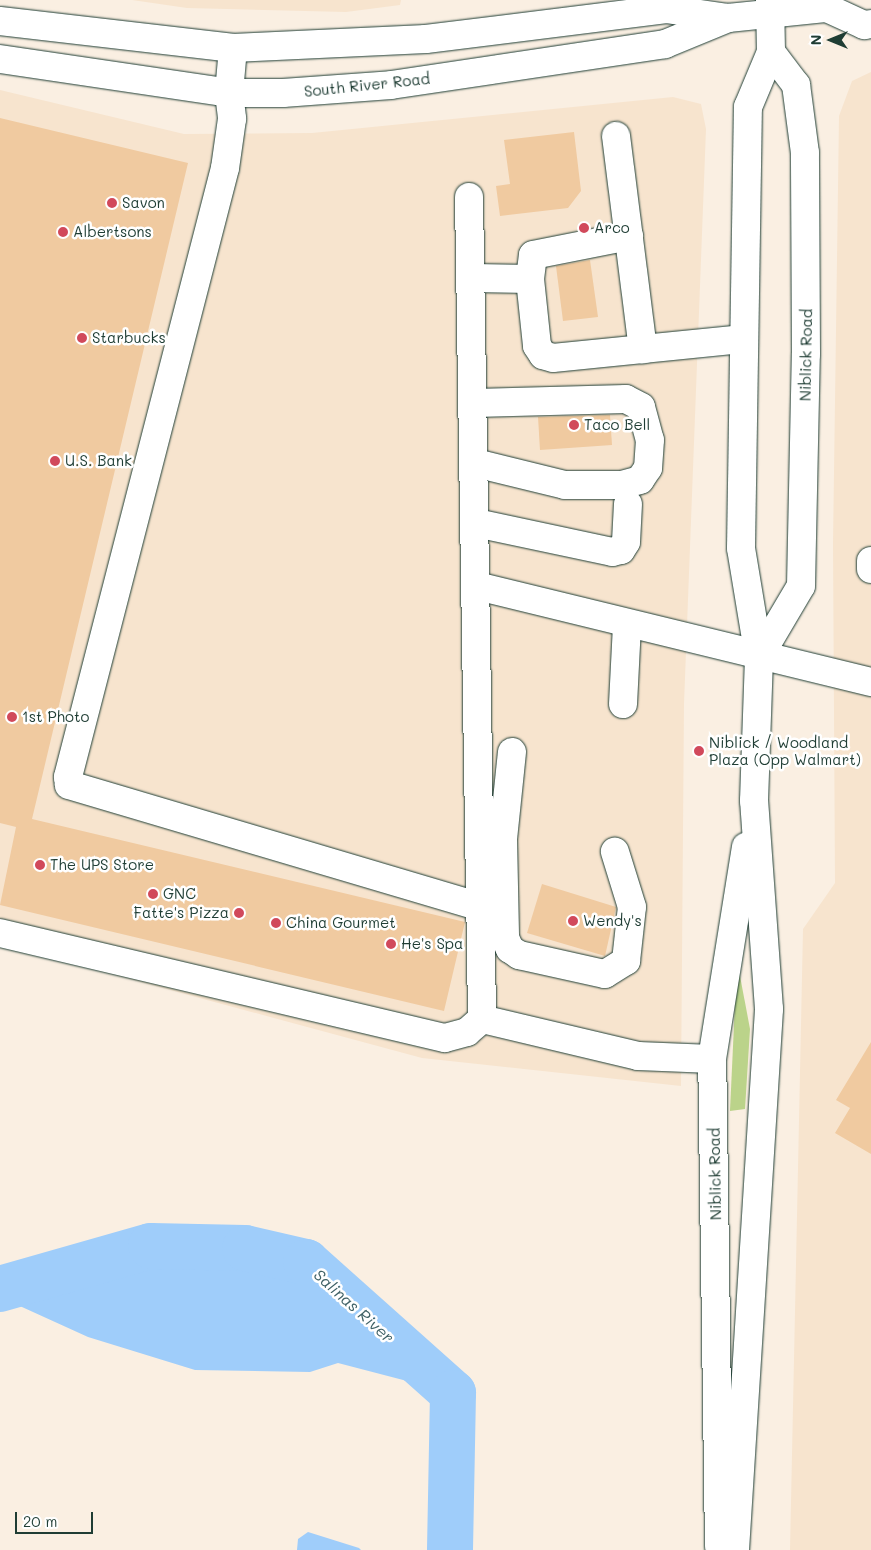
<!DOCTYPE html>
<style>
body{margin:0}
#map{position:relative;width:871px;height:1550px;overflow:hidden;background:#faefe2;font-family:Mali,sans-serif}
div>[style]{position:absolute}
.built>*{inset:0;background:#f7e4ce}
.green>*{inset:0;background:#bbd38a}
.water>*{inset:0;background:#9fcdfa}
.river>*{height:46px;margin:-23px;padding:0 23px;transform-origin:23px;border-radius:23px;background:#9fcdfa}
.building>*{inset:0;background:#f0caa0}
.roads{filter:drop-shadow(0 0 1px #1f3d34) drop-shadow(0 0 1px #1f3d34)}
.minor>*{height:28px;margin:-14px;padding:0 14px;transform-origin:14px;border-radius:14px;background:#fff}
.major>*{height:28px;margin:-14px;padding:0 14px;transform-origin:14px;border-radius:14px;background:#fff}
.dots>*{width:14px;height:14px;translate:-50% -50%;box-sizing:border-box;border:2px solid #fff;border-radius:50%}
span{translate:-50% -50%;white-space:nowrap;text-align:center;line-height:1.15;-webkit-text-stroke:5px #fff;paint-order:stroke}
.street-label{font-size:15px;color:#1f3d34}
.poi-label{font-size:15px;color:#1f3d34}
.left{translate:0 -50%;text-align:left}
.right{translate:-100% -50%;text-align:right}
.water-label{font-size:16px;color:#3f6166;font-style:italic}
.north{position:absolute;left:806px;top:15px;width:50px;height:50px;-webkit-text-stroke:4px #fff;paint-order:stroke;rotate:270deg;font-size:14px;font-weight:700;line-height:20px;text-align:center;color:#1f3d34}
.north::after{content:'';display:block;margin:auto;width:18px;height:22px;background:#1f3d34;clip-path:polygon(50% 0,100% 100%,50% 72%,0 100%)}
.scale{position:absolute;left:15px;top:1512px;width:78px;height:22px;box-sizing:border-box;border:2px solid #1f3d34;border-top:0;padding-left:6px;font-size:15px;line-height:18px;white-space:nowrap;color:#1f3d34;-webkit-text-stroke:4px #fff;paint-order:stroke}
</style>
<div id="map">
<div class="built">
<div style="clip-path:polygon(132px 0,401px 0,400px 5px,346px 12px,187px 8px)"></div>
<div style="clip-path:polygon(871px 72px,871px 1550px,790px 1550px,803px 929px,835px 883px,833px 544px,839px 116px,852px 81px)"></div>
<div style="clip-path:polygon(0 90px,184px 134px,312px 133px,673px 97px,701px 104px,706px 129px,684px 704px,681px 1086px,422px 1058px,0 944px)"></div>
</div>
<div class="green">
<div style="clip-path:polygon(737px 960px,750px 1029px,745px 1109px,730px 1111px)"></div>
</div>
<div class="water">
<div style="clip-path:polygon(151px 1246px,245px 1248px,306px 1262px,453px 1393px,338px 1363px,310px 1372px,195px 1370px,88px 1337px,0 1297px,0 1289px)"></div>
<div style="clip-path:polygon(308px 1532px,359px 1548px,361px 1550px,297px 1550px,298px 1539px)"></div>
</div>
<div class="river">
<div style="left:0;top:1289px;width:157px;rotate:-15.9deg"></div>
<div style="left:151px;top:1246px;width:94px;rotate:1.2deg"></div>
<div style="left:245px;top:1248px;width:63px;rotate:12.9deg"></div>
<div style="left:306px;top:1262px;width:197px;rotate:41.7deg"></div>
<div style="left:453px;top:1393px;width:157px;rotate:91.1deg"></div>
</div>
<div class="building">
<div style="clip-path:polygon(0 118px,188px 163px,32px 819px,465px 922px,444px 1011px,0 905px,16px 827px,0 823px)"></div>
<div style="clip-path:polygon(574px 132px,581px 191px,568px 208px,500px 216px,496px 186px,510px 184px,504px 140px)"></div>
<div style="clip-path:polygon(590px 260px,598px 317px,563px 321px,556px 266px)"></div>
<div style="clip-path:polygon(610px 415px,612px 445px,540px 450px,538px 417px)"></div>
<div style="clip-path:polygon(542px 884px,616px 907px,605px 956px,527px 933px)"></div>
<div style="clip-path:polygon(871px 1042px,871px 1154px,835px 1133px,850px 1108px,836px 1100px)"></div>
</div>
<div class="roads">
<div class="minor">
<div style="left:233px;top:48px;width:45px;rotate:95.1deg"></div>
<div style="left:229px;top:93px;width:26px;rotate:83deg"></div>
<div style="left:232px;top:119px;width:49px;rotate:98.1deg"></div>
<div style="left:225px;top:168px;width:629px;rotate:104.46deg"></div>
<div style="left:68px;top:777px;width:8px;rotate:83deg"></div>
<div style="left:69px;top:785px;width:430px;rotate:16.5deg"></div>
<div style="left:616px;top:136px;width:215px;rotate:82.8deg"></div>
<div style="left:469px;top:197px;width:822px;rotate:89.09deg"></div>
<div style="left:482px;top:1019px;width:160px;rotate:13.3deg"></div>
<div style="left:638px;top:1056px;width:74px;rotate:2.3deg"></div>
<div style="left:473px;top:278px;width:57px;rotate:1deg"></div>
<div style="left:530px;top:279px;width:67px;rotate:84deg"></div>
<div style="left:537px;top:346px;width:11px;rotate:56deg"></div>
<div style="left:543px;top:355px;width:10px;rotate:17deg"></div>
<div style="left:553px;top:358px;width:192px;rotate:-5.7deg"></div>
<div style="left:530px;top:279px;width:24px;rotate:-83deg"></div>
<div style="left:533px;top:255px;width:98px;rotate:-11.2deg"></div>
<div style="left:475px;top:403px;width:151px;rotate:-1.5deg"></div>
<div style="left:626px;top:399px;width:17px;rotate:28deg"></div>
<div style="left:641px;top:407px;width:34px;rotate:75deg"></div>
<div style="left:650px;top:440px;width:28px;rotate:94deg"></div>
<div style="left:648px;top:468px;width:14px;rotate:124deg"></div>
<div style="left:640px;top:480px;width:20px;rotate:165deg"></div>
<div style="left:621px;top:485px;width:56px;rotate:180deg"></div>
<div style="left:565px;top:485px;width:93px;rotate:-166.3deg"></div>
<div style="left:476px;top:523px;width:139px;rotate:12deg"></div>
<div style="left:612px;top:552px;width:9px;rotate:-13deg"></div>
<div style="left:621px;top:550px;width:9px;rotate:-58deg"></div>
<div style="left:626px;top:542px;width:38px;rotate:-87deg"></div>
<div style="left:871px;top:561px;width:8px;rotate:90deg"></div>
<div style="left:477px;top:586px;width:406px;rotate:13.7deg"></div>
<div style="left:623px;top:704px;width:80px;rotate:-87.1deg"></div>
<div style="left:512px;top:752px;width:87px;rotate:95.9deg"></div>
<div style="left:503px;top:839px;width:99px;rotate:88.8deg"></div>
<div style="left:505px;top:938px;width:12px;rotate:66deg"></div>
<div style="left:510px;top:949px;width:11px;rotate:34deg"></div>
<div style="left:519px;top:955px;width:88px;rotate:12.5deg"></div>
<div style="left:605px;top:974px;width:25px;rotate:-32deg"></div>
<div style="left:626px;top:961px;width:54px;rotate:-83.7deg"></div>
<div style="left:632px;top:907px;width:58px;rotate:-107.2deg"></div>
<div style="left:0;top:933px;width:457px;rotate:13.3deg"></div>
<div style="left:445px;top:1038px;width:23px;rotate:-15deg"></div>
<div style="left:467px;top:1032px;width:20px;rotate:-41deg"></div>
</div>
<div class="major">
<div style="left:0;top:21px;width:235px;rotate:6.6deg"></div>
<div style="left:233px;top:48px;width:193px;rotate:-2.7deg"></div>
<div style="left:426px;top:39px;width:242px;rotate:-7.1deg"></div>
<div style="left:666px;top:9px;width:63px;rotate:8.3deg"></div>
<div style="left:728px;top:18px;width:100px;rotate:-5.8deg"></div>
<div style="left:827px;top:8px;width:41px;rotate:24.7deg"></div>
<div style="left:864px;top:25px;width:7px;rotate:-8deg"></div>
<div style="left:0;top:59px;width:232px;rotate:8.4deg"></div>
<div style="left:229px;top:93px;width:54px"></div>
<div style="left:283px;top:93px;width:108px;rotate:-4.2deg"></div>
<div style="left:391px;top:85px;width:277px;rotate:-8.5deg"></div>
<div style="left:665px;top:44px;width:68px;rotate:-22.4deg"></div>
<div style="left:759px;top:657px;width:82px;rotate:-59.4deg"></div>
<div style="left:801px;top:586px;width:232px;rotate:-88.8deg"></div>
<div style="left:806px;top:354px;width:201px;rotate:-90.3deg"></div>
<div style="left:805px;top:153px;width:69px;rotate:-97.5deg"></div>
<div style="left:796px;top:85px;width:41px;rotate:-127.1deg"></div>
<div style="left:719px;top:1546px;width:487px;rotate:-90.8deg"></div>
<div style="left:712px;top:1059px;width:215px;rotate:-80.9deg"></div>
<div style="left:735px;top:1550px;width:542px;rotate:-86.4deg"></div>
<div style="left:769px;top:1009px;width:209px;rotate:-94.1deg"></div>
<div style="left:754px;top:801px;width:144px;rotate:-88deg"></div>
<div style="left:759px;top:657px;width:110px;rotate:-99.4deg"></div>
<div style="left:741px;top:548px;width:441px;rotate:-89.1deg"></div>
<div style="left:748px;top:107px;width:60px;rotate:-67.3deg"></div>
<div style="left:771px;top:52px;width:52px;rotate:-91.1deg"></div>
</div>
</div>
<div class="dots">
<div style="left:112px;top:203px;background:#d1495b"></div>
<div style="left:584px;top:228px;background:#d1495b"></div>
<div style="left:63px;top:232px;background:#d1495b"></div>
<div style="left:82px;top:338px;background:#d1495b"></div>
<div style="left:574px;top:425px;background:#d1495b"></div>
<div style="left:55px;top:461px;background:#d1495b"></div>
<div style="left:12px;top:717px;background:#d1495b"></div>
<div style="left:699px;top:751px;background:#d1495b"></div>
<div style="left:40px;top:865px;background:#d1495b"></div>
<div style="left:153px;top:894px;background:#d1495b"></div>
<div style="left:239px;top:913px;background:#d1495b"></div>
<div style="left:573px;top:921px;background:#d1495b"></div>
<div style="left:276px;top:923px;background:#d1495b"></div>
<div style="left:391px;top:944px;background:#d1495b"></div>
</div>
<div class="street-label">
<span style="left:367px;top:85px;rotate:-6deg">South River Road</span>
<span style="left:806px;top:355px;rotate:-89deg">Niblick Road</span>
<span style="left:715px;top:1174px;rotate:-91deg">Niblick Road</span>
</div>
<div class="poi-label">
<span class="left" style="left:122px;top:203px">Savon</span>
<span class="left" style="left:594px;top:228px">Arco</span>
<span class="left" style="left:73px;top:232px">Albertsons</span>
<span class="left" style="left:92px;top:338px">Starbucks</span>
<span class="left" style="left:584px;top:425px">Taco Bell</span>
<span class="left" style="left:65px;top:461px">U.S. Bank</span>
<span class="left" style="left:22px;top:717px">1st Photo</span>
<span class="left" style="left:709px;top:751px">Niblick / Woodland<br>Plaza (Opp Walmart)</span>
<span class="left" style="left:50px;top:865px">The UPS Store</span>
<span class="left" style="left:163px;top:894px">GNC</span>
<span class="right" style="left:229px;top:913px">Fatte's Pizza</span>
<span class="left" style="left:583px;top:921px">Wendy's</span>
<span class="left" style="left:286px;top:923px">China Gourmet</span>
<span class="left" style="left:401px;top:944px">He's Spa</span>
</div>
<div class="water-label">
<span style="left:354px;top:1306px;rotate:42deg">Salinas River</span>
</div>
<div class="north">N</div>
<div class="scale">20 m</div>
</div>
